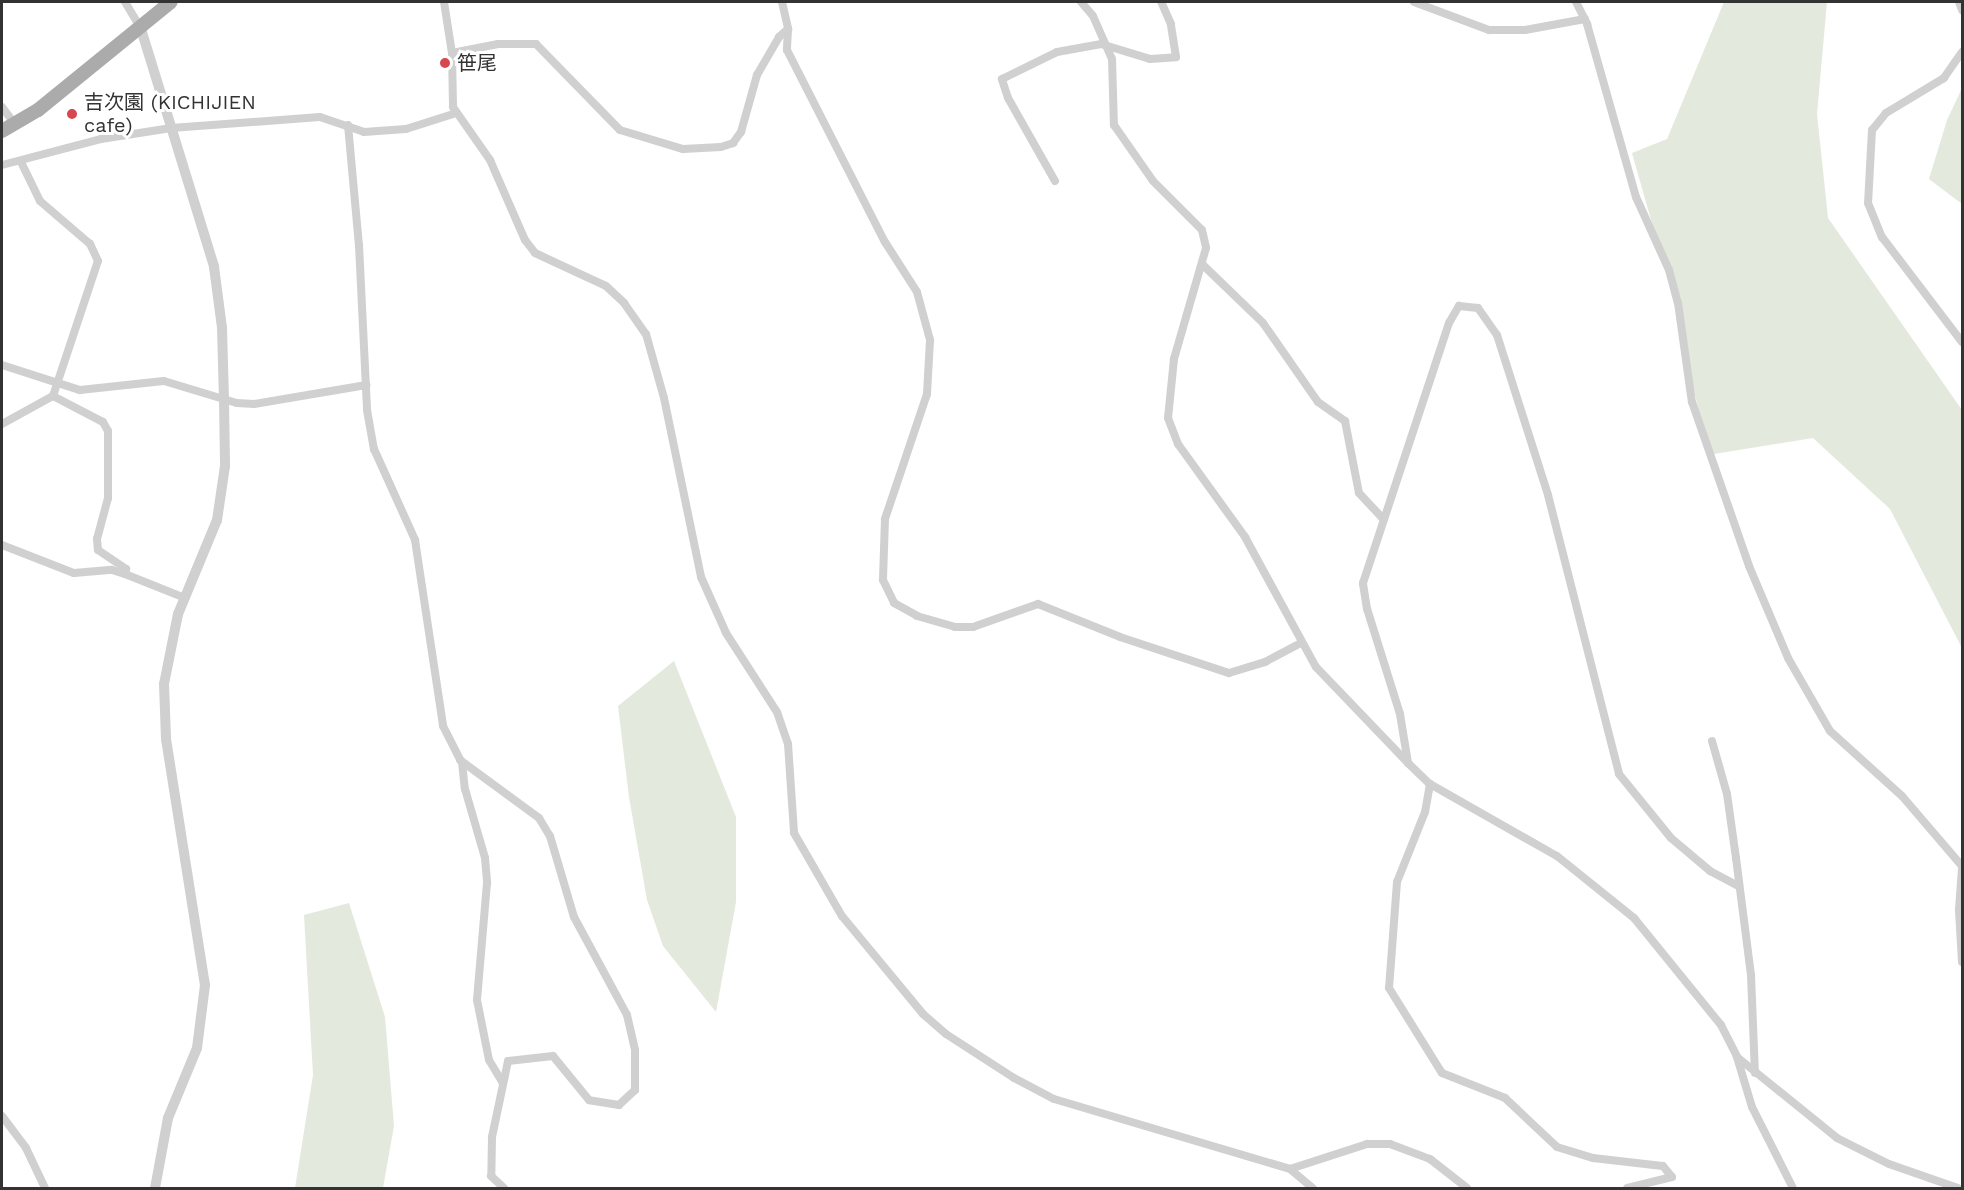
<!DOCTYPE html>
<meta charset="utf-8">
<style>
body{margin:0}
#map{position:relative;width:1964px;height:1190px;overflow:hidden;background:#fff;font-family:"Work Sans","Noto Sans JP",sans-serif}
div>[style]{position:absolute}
.green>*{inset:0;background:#e3e9dd}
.minor>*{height:8px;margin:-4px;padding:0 4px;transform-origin:4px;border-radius:4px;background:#d0d0d0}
.tertiary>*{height:10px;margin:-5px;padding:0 5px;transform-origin:5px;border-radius:5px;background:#d0d0d0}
.primary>*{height:14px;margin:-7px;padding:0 7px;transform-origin:7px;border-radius:7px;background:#ababab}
.dots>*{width:16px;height:16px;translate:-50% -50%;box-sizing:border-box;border:3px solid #fff;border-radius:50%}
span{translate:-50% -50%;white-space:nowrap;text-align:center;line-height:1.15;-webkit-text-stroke:6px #fff;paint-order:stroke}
.poi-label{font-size:20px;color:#333}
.left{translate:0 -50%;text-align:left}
.frame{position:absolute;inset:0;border:3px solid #333;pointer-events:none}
</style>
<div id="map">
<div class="green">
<div style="clip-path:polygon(1724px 2px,1827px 2px,1817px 114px,1828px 218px,1962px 410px,1962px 648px,1890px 509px,1813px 438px,1708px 455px,1677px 311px,1632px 153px,1667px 139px)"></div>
<div style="clip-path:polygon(1962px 88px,1962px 204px,1929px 179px,1947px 120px)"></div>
<div style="clip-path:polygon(674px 661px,736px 817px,736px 902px,716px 1012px,663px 946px,647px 900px,629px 797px,618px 706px)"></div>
<div style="clip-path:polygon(349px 903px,385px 1017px,394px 1126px,383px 1188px,295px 1188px,313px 1075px,304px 915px)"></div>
</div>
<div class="minor">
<div style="left:125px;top:2px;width:31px;rotate:59deg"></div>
<div style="left:444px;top:2px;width:52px;rotate:81.1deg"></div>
<div style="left:452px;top:53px;width:54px;rotate:88.9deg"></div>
<div style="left:453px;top:107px;width:65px;rotate:55.1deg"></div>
<div style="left:490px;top:160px;width:87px;rotate:66.4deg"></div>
<div style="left:525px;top:240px;width:16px;rotate:52deg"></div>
<div style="left:535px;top:253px;width:78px;rotate:24.9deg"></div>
<div style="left:606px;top:286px;width:25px;rotate:43deg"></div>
<div style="left:624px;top:303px;width:38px;rotate:55deg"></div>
<div style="left:646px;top:334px;width:66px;rotate:74.3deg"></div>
<div style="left:664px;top:398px;width:183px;rotate:78.3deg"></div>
<div style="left:701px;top:577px;width:61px;rotate:65.9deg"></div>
<div style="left:726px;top:633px;width:94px;rotate:57.2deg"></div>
<div style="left:777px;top:712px;width:34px;rotate:71deg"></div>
<div style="left:788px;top:744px;width:89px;rotate:86.1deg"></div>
<div style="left:794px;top:833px;width:96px;rotate:60deg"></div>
<div style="left:842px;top:916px;width:127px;rotate:50.4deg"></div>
<div style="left:923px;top:1014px;width:30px;rotate:41deg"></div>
<div style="left:946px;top:1034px;width:81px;rotate:32.9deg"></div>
<div style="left:1014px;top:1078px;width:45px;rotate:27.7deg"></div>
<div style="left:1054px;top:1099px;width:246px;rotate:16.5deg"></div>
<div style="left:1290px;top:1169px;width:30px;rotate:40deg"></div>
<div style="left:782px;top:2px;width:28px;rotate:77deg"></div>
<div style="left:788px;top:29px;width:21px;rotate:93deg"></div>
<div style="left:787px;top:50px;width:216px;rotate:63deg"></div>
<div style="left:885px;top:242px;width:59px;rotate:57.4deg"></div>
<div style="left:917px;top:292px;width:50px;rotate:74.8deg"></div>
<div style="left:930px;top:340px;width:54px;rotate:93.2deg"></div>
<div style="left:927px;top:394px;width:132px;rotate:108.6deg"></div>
<div style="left:885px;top:519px;width:61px;rotate:91.9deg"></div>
<div style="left:883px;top:580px;width:25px;rotate:64deg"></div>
<div style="left:894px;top:603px;width:26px;rotate:29deg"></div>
<div style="left:917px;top:616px;width:40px;rotate:16deg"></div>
<div style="left:955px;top:627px;width:18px"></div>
<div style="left:973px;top:627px;width:69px;rotate:-19.5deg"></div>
<div style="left:1038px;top:604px;width:88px;rotate:21.9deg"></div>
<div style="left:1120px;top:637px;width:115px;rotate:18.3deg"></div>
<div style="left:1229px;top:673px;width:38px;rotate:-17deg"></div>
<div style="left:1265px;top:662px;width:40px;rotate:-28deg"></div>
<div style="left:1081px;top:2px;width:18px;rotate:49deg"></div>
<div style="left:1093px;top:16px;width:47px;rotate:66.2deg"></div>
<div style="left:1112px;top:59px;width:66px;rotate:88.3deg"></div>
<div style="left:1114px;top:125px;width:68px;rotate:55.1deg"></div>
<div style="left:1153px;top:181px;width:69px;rotate:45deg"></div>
<div style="left:1202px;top:230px;width:18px;rotate:77deg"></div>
<div style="left:1206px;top:248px;width:116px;rotate:106.1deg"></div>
<div style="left:1174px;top:359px;width:59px;rotate:95.8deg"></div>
<div style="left:1168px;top:418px;width:28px;rotate:69deg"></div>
<div style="left:1178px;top:444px;width:115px;rotate:54.2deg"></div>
<div style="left:1245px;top:537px;width:148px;rotate:61.4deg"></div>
<div style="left:1316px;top:667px;width:133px;rotate:46.2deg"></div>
<div style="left:1408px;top:763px;width:30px;rotate:44deg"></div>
<div style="left:1430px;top:784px;width:146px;rotate:29.6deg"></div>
<div style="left:1557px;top:856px;width:99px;rotate:38.8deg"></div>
<div style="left:1634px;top:918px;width:138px;rotate:50.9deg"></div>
<div style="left:1721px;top:1025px;width:36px;rotate:63deg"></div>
<div style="left:1737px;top:1057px;width:52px;rotate:73.3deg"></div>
<div style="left:1752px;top:1107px;width:91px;rotate:63.2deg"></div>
<div style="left:1414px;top:2px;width:80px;rotate:20.5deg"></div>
<div style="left:1489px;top:30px;width:36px"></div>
<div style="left:1525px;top:30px;width:61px;rotate:-10.4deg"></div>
<div style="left:1576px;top:2px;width:25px;rotate:63deg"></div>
<div style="left:1587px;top:24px;width:180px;rotate:74.2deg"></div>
<div style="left:1636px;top:197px;width:80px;rotate:65.7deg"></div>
<div style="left:1669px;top:270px;width:34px;rotate:75deg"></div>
<div style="left:1678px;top:303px;width:100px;rotate:82deg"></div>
<div style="left:1692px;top:402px;width:174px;rotate:70.8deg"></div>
<div style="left:1749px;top:566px;width:100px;rotate:67deg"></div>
<div style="left:1788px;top:658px;width:84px;rotate:60.1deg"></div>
<div style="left:1830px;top:731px;width:97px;rotate:42.1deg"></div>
<div style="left:1902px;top:796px;width:92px;rotate:49.4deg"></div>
<div style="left:1959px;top:2px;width:9px;rotate:69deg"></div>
<div style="left:1962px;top:52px;width:32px;rotate:125deg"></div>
<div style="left:1944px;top:78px;width:68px;rotate:148.9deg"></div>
<div style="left:1886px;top:113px;width:22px;rotate:129deg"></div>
<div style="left:1872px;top:130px;width:73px;rotate:93.1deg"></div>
<div style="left:1868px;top:203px;width:37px;rotate:68deg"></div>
<div style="left:1882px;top:237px;width:132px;rotate:52.7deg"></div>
<div style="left:452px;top:53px;width:47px;rotate:-11.1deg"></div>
<div style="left:498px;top:44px;width:38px"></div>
<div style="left:536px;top:44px;width:120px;rotate:45.7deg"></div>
<div style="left:620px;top:130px;width:66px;rotate:16.8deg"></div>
<div style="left:683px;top:149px;width:38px;rotate:-3deg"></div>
<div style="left:721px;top:147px;width:13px;rotate:-18deg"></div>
<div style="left:733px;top:143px;width:14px;rotate:-54deg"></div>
<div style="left:741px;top:132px;width:59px;rotate:-74.3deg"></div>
<div style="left:757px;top:75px;width:44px;rotate:-59.9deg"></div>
<div style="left:779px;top:37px;width:12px;rotate:-42deg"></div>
<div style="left:2px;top:107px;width:21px;rotate:53deg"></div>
<div style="left:348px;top:125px;width:121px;rotate:84.8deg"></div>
<div style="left:359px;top:245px;width:165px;rotate:87.2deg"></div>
<div style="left:367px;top:410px;width:40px;rotate:80deg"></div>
<div style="left:374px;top:449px;width:100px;rotate:65.7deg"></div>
<div style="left:415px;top:540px;width:188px;rotate:81.4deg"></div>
<div style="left:443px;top:726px;width:38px;rotate:63deg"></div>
<div style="left:460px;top:760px;width:98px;rotate:36.3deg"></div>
<div style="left:539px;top:818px;width:21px;rotate:59deg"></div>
<div style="left:550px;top:836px;width:84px;rotate:73.5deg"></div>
<div style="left:574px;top:917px;width:111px;rotate:61.6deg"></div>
<div style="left:627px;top:1015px;width:36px;rotate:77deg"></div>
<div style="left:635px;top:1050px;width:40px;rotate:90deg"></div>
<div style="left:635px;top:1090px;width:22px;rotate:137deg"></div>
<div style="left:619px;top:1105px;width:30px;rotate:-171deg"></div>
<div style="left:589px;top:1100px;width:57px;rotate:-129.3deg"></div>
<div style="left:553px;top:1056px;width:45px;rotate:173.7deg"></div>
<div style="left:508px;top:1061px;width:78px;rotate:101.9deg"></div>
<div style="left:492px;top:1137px;width:39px;rotate:91deg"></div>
<div style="left:491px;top:1176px;width:18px;rotate:43deg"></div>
<div style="left:2px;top:165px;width:102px;rotate:-14.7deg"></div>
<div style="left:101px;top:139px;width:71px;rotate:-8.9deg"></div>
<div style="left:171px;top:128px;width:149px;rotate:-4.2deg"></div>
<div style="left:320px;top:117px;width:46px;rotate:18.8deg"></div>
<div style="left:364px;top:132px;width:42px;rotate:-4.1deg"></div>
<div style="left:406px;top:129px;width:52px;rotate:-17.7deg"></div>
<div style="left:1055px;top:181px;width:95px;rotate:-119.5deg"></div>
<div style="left:1008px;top:98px;width:20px;rotate:-108deg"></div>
<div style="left:1002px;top:79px;width:61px;rotate:-26.1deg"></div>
<div style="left:1057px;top:52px;width:45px;rotate:-10.3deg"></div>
<div style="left:1101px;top:44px;width:51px;rotate:17deg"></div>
<div style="left:1150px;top:59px;width:26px;rotate:-4deg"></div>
<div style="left:1176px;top:57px;width:33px;rotate:-99deg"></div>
<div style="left:1171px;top:24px;width:24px;rotate:-114deg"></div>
<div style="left:1203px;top:265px;width:83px;rotate:44deg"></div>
<div style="left:1263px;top:323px;width:96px;rotate:55.2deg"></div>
<div style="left:1318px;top:402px;width:33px;rotate:35deg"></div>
<div style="left:1345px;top:421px;width:73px;rotate:79deg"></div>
<div style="left:1359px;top:493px;width:35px;rotate:47deg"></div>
<div style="left:2px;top:365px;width:82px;rotate:17.8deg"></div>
<div style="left:80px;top:390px;width:84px;rotate:-6.1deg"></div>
<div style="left:164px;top:381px;width:76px;rotate:16.8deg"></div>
<div style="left:237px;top:403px;width:17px;rotate:3deg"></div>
<div style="left:254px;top:404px;width:114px;rotate:-9.6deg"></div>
<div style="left:53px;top:396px;width:56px;rotate:27.5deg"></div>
<div style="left:103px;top:422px;width:10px;rotate:61deg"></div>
<div style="left:108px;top:431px;width:67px;rotate:90deg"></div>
<div style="left:108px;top:498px;width:42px;rotate:105deg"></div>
<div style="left:97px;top:539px;width:11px;rotate:85deg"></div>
<div style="left:98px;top:550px;width:34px;rotate:34deg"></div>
<div style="left:126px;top:569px;width:5px;rotate:101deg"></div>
<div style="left:125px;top:574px;width:65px;rotate:21.8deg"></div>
<div style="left:2px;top:424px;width:58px;rotate:-28.8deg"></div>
<div style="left:53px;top:396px;width:142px;rotate:-71.6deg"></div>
<div style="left:98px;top:261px;width:19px;rotate:-115deg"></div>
<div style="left:90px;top:244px;width:66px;rotate:-139.3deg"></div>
<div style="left:40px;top:201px;width:43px;rotate:-116deg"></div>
<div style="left:2px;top:545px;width:77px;rotate:21.3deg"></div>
<div style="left:74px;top:573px;width:38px;rotate:-5deg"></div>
<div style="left:112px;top:570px;width:14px;rotate:17deg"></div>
<div style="left:1712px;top:741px;width:55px;rotate:74.2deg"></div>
<div style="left:1727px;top:794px;width:65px;rotate:82deg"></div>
<div style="left:1736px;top:858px;width:118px;rotate:82.7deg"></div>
<div style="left:1751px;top:975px;width:98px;rotate:87.7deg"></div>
<div style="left:462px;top:762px;width:27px;rotate:84deg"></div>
<div style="left:465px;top:789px;width:72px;rotate:73.8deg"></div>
<div style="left:485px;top:858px;width:25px;rotate:85deg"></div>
<div style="left:487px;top:883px;width:117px;rotate:94.9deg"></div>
<div style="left:477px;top:1000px;width:61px;rotate:78.7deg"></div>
<div style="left:489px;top:1060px;width:26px;rotate:59deg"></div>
<div style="left:1408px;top:763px;width:50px;rotate:-99.3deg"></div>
<div style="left:1400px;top:714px;width:110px;rotate:-107.4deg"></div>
<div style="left:1367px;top:609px;width:26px;rotate:-99deg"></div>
<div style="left:1363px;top:583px;width:274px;rotate:-71.7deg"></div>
<div style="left:1449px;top:323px;width:20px;rotate:-60deg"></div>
<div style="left:1459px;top:306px;width:19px;rotate:6deg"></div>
<div style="left:1478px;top:308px;width:33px;rotate:55deg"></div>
<div style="left:1497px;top:335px;width:168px;rotate:72.3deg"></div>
<div style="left:1548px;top:495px;width:288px;rotate:75.7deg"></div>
<div style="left:1619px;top:774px;width:82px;rotate:50.9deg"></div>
<div style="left:1671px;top:838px;width:51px;rotate:40.2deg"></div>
<div style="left:1710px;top:871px;width:32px;rotate:28deg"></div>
<div style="left:1430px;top:784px;width:28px;rotate:100deg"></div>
<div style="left:1425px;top:812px;width:75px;rotate:111.8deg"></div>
<div style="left:1397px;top:882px;width:106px;rotate:94.3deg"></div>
<div style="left:1389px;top:988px;width:100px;rotate:58.1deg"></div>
<div style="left:1442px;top:1073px;width:68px;rotate:21.6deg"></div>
<div style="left:1505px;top:1098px;width:71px;rotate:43.3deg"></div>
<div style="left:1557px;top:1147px;width:38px;rotate:17deg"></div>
<div style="left:1593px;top:1158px;width:70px;rotate:6.5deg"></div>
<div style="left:1663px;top:1166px;width:14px;rotate:51deg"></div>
<div style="left:1672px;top:1177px;width:46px;rotate:166.3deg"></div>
<div style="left:1962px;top:868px;width:42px;rotate:94.1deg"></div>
<div style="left:1959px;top:910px;width:52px;rotate:86.7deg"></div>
<div style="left:1737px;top:1057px;width:129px;rotate:39deg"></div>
<div style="left:1837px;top:1138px;width:58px;rotate:26.6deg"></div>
<div style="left:1889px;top:1164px;width:73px;rotate:19.2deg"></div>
<div style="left:2px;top:1116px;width:40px;rotate:53deg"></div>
<div style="left:26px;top:1148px;width:44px;rotate:64.6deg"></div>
<div style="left:1290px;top:1169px;width:81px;rotate:-18deg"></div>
<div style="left:1367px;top:1144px;width:23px"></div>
<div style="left:1390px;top:1144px;width:43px;rotate:20.6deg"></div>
<div style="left:1430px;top:1159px;width:47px;rotate:38.1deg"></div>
</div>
<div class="tertiary">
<div style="left:141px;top:29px;width:249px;rotate:72.9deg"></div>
<div style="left:214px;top:267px;width:62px;rotate:82.5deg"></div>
<div style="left:222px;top:328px;width:72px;rotate:88.4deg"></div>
<div style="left:224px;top:400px;width:66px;rotate:89.1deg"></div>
<div style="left:225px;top:466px;width:55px;rotate:98.4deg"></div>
<div style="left:217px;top:520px;width:102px;rotate:112.5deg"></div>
<div style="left:178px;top:614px;width:71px;rotate:101.3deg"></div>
<div style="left:164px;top:684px;width:55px;rotate:87.9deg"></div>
<div style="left:166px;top:739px;width:249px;rotate:81deg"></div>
<div style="left:205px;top:985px;width:64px;rotate:97.2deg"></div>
<div style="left:197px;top:1048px;width:76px;rotate:112.5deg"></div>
<div style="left:168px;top:1118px;width:71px;rotate:100.5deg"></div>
</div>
<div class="primary">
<div style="left:2px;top:131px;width:42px;rotate:-30.3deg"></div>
<div style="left:38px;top:110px;width:171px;rotate:-39.1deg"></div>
</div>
<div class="dots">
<div style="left:445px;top:63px;background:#d7474f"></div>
<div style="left:72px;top:114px;background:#d7474f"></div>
</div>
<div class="poi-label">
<span class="left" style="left:457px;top:63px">笹尾</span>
<span class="left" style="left:84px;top:114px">吉次園 (KICHIJIEN<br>cafe)</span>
</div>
<div class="frame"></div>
</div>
